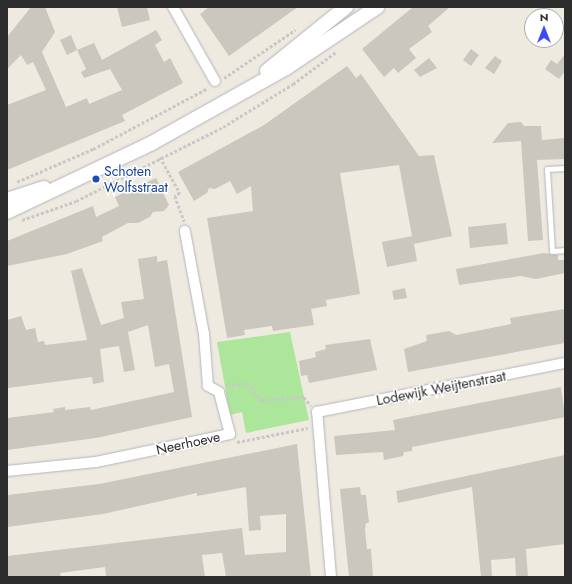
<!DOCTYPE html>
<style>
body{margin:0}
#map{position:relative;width:572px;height:584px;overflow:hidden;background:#efeadf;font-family:Jost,sans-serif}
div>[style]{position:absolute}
.green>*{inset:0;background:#ace69a}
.building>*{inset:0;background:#cac7be}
.path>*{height:2.5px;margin-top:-1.25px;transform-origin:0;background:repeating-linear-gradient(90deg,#c8c8c8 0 3px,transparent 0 5px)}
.roads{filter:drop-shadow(0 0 1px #b3b3c1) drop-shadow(0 0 1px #b3b3c1)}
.lane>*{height:5px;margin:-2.5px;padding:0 2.5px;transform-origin:2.5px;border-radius:2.5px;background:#fff}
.street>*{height:10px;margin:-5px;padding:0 5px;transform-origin:5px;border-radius:5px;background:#fff}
.secondary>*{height:14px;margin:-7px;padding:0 7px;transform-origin:7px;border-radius:7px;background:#fff}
.dots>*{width:11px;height:11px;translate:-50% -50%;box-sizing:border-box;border:2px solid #fff;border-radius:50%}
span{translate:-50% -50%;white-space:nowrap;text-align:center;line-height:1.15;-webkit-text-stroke:3px #fff;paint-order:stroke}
.transit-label{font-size:14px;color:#164399}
.left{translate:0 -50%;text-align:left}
.street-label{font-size:14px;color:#2d2d2d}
.frame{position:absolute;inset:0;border:8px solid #2d2d2d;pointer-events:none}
.north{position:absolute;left:524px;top:8px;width:40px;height:40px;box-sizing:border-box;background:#fff;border:1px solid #ababab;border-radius:50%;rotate:0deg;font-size:11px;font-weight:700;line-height:16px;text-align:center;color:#2d2d2d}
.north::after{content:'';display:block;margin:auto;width:14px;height:18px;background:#3c4aff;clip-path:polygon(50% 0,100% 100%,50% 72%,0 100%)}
</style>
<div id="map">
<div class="green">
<div style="clip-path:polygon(290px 332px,309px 420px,246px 433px,242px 412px,230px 415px,217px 342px)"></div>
</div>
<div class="building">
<div style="clip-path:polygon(31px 7px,45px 7px,55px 32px,42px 52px,66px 107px,87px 98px,89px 104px,122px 90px,110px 69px,84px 78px,81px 72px,86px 69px,77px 50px,94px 43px,102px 60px,156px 30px,162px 40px,155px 45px,164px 62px,170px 58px,183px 83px,122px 115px,125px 121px,7px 170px,7px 105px,46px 90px,33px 62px,27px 65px,21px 55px,7px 69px,7px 37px)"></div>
<div style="clip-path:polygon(117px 7px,147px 7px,150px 20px,122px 27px)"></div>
<div style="clip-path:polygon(209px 7px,298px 7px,229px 56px,200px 14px)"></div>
<div style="clip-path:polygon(413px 7px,450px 7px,428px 26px,432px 32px,409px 49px,416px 58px,398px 73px,394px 68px,384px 77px,362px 49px)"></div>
<div style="clip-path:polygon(71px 35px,77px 50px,67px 55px,60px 40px)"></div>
<div style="clip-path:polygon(471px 49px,479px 55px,471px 66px,463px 60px)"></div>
<div style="clip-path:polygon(565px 54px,565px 71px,559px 79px,545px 69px,551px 60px,557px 64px)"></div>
<div style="clip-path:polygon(495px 56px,502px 61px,494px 74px,485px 68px)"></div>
<div style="clip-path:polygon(429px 58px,437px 68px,420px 77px,414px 70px)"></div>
<div style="clip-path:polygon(347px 66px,356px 78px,361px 74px,419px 156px,434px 155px,452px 236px,414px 244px,417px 261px,387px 267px,382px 242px,412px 236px,399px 165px,340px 173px,360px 294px,326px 300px,327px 306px,311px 309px,314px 325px,273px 331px,272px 326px,244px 330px,245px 335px,227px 338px,207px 218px,253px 211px,251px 186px,237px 194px,230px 181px,215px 189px,209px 188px,207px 193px,194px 201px,178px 172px,264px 125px)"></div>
<div style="clip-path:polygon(521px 122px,524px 126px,541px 126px,542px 140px,565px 138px,565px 159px,537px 160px,543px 240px,528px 241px,521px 141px,492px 143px,508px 123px)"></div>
<div style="clip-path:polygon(156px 178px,169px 205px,164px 211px,153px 212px,150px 217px,138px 223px,128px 223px,102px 237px,103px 241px,67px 254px,7px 266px,7px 241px,93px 206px,96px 217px,119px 206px,115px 197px)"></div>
<div style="clip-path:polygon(506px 223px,508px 244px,470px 248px,468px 227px)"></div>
<div style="clip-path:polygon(544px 253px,558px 255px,558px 260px,565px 260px,565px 273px,536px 279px,521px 276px,459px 285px,456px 269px)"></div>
<div style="clip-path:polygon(157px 256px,157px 262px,167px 260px,192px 417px,96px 438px,7px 450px,7px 418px,54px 412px,53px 409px,65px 407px,65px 410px,90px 407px,91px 410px,174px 392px,169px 364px,155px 367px,148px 325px,128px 332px,135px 370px,124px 372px,119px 346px,100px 349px,104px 382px,93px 384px,92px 377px,8px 388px,7px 380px,7px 320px,21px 316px,26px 330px,35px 328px,38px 342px,44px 341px,45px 345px,87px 340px,71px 271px,82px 268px,101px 325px,124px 318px,121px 302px,144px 299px,138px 259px)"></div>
<div style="clip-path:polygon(405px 288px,407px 298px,394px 300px,392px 291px)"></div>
<div style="clip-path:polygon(565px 309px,565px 343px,408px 372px,404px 349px,427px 341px,426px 335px,449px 331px,456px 335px,511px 324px,510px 318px)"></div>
<div style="clip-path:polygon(370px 339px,377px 370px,309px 383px,307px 375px,301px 376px,299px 361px,316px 357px,315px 352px,326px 349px,325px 345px)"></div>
<div style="clip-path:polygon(561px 387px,565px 417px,412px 447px,412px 451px,404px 452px,403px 456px,384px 460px,383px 452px,336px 455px,334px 436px,395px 430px,393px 420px)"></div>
<div style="clip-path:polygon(297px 444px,311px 577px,226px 577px,222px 553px,202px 555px,205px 577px,106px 577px,105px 567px,60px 573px,61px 577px,7px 577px,7px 556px,242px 528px,245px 555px,286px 552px,286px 514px,260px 516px,261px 530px,249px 531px,246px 487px,197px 496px,197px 493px,103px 514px,7px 527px,7px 495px,99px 484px)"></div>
<div style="clip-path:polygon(565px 455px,565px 544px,526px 549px,528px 577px,516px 577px,515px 558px,491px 560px,492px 577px,481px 577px,472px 487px,398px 503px,396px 491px)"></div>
<div style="clip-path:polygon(360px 487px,361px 495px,366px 495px,369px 523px,366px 523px,365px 530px,367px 549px,371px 549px,373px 577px,349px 577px,340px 489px)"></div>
</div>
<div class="path">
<div style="left:224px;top:78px;width:86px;rotate:-34.1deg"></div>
<div style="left:160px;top:157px;width:41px;rotate:60.9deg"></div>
<div style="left:180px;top:193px;width:6px;rotate:149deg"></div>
<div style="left:175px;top:196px;width:27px;rotate:70deg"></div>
<div style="left:17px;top:182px;width:83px;rotate:-23.5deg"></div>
<div style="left:93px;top:149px;width:130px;rotate:-27.9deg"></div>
<div style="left:22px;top:220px;width:57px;rotate:-19.4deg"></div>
<div style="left:76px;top:201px;width:165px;rotate:-26.7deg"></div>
<div style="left:223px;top:127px;width:82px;rotate:-31.6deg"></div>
<div style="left:293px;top:84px;width:54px;rotate:-36.7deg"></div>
<div style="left:227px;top:386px;width:20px;rotate:-9deg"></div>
<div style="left:247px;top:383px;width:22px;rotate:51deg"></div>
<div style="left:261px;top:400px;width:43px;rotate:-4deg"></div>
<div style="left:304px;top:397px;width:11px;rotate:52deg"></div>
<div style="left:237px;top:442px;width:72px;rotate:-11.2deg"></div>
</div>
<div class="roads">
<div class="lane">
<div style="left:565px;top:168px;width:18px;rotate:177deg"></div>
<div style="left:547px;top:169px;width:82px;rotate:86.5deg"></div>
<div style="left:552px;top:251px;width:13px;rotate:-4deg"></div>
</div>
<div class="street">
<div style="left:173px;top:7px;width:85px;rotate:60.4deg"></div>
<div style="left:7px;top:471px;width:89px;rotate:-5.8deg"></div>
<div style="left:96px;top:462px;width:137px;rotate:-11.8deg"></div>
<div style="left:230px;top:434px;width:43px;rotate:-104.7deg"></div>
<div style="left:219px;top:392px;width:13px;rotate:-151deg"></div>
<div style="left:208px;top:386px;width:52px;rotate:-94.4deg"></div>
<div style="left:204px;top:334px;width:105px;rotate:-100.5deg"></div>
<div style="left:331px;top:577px;width:166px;rotate:-94.8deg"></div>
<div style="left:317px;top:412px;width:253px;rotate:-11.2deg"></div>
</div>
<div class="secondary">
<div style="left:267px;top:71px;width:102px;rotate:-39deg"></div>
<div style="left:7px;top:200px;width:39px;rotate:-18deg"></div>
<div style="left:7px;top:212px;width:161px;rotate:-25.4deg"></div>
<div style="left:152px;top:143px;width:154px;rotate:-29.2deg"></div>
<div style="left:286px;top:68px;width:110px;rotate:-33.8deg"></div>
</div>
</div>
<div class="dots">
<div style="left:96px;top:179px;background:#1a4fb4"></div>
</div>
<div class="transit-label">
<span class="left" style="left:104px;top:179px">Schoten<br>Wolfsstraat</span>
</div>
<div class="street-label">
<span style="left:441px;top:388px;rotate:-11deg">Lodewijk Weijtenstraat</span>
<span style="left:188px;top:443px;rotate:-12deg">Neerhoeve</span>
</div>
<div class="frame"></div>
<div class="north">N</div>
</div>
